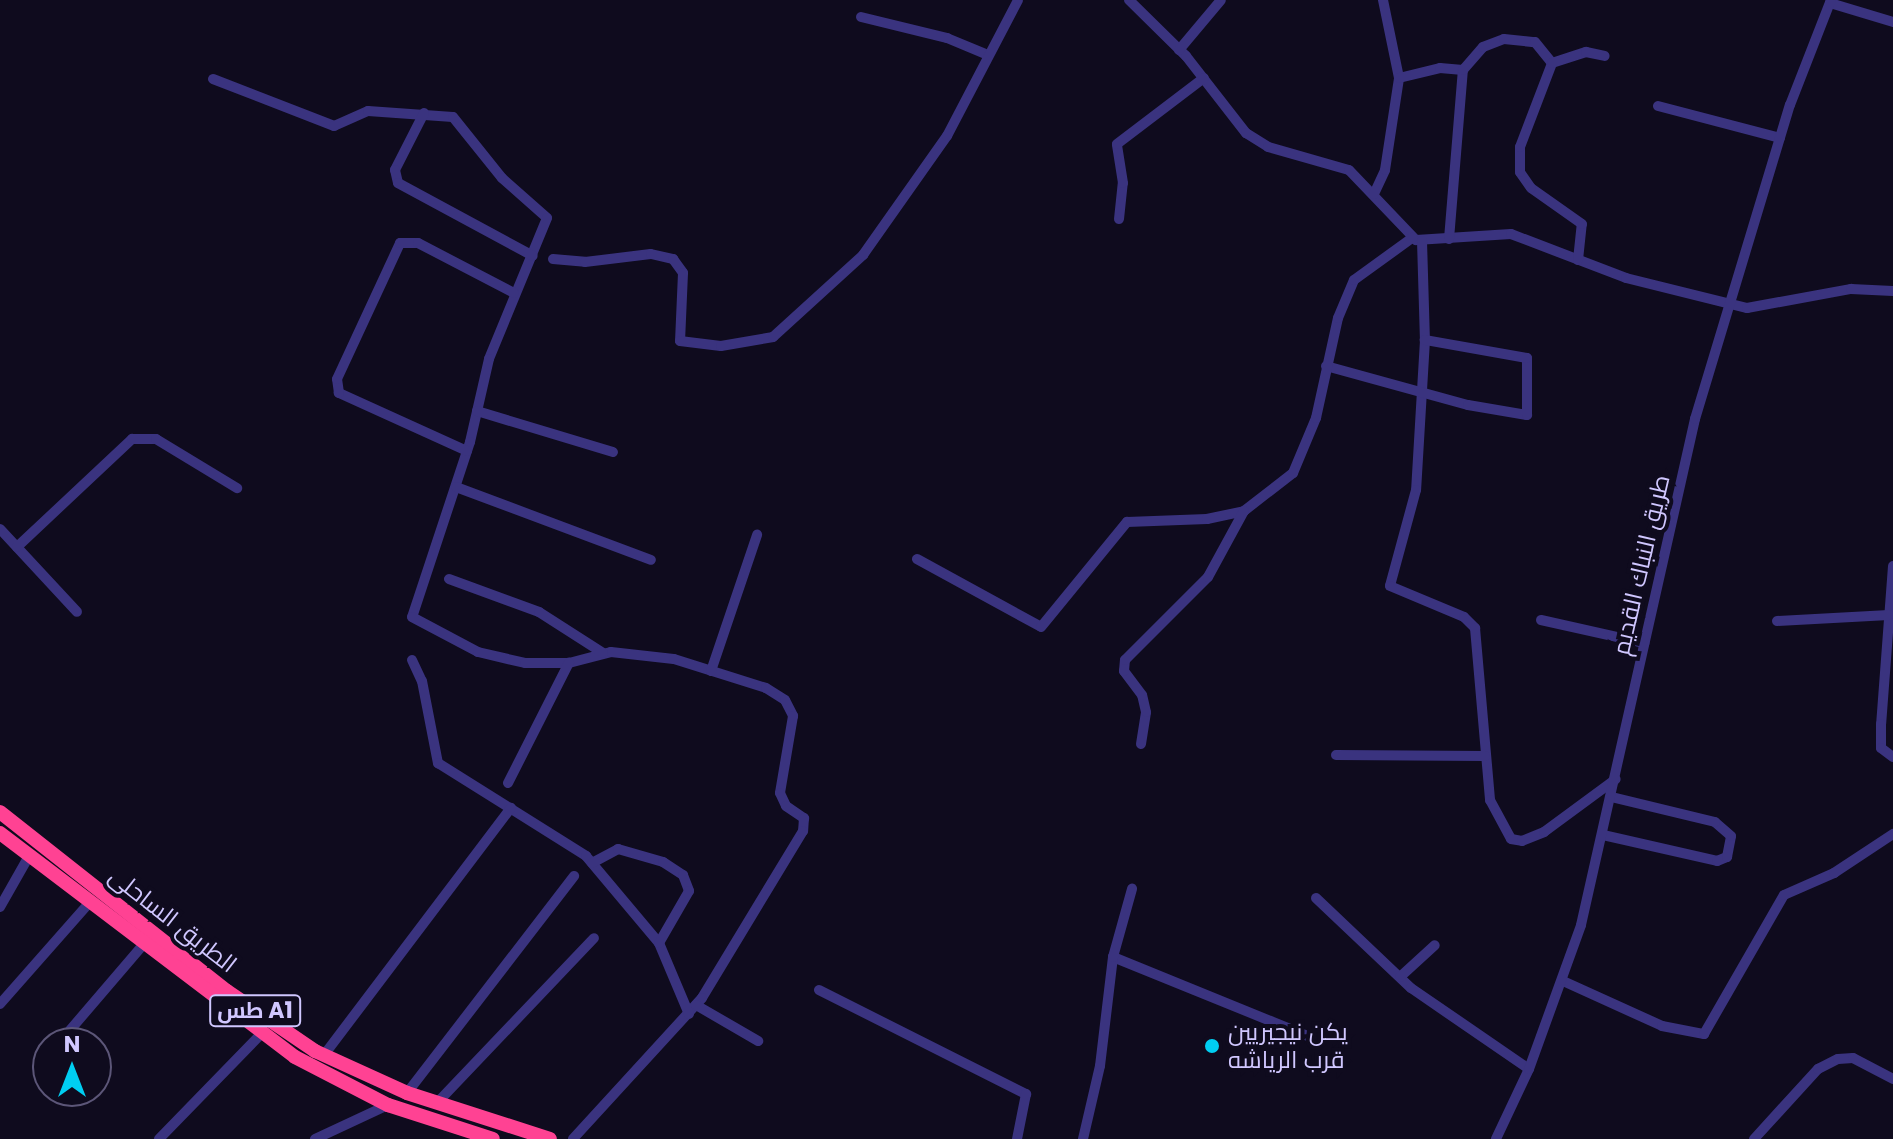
<!DOCTYPE html>
<meta charset="utf-8">
<style>
body{margin:0}
#map{position:relative;width:1893px;height:1139px;overflow:hidden;background:#0f0b1e;font-family:Poppins,Cairo,sans-serif}
div>[style]{position:absolute}
.minor>*{height:10px;margin:-5px;padding:0 5px;transform-origin:5px;border-radius:5px;background:#3a337f}
.highway>*{height:14px;margin:-7px;padding:0 7px;transform-origin:7px;border-radius:7px;background:#ff4293}
.dots>*{width:22px;height:22px;translate:-50% -50%;box-sizing:border-box;border:4px solid #0f0b1e;border-radius:50%}
span{translate:-50% -50%;white-space:nowrap;text-align:center;line-height:1.15;-webkit-text-stroke:8px #0f0b1e;paint-order:stroke}
.shield-label span{padding:2px 6px;background:#0f0b1e;border:2px solid;border-radius:6px;-webkit-text-stroke-width:0}
.shield-label{font-size:22px;color:#d0c7ff;font-weight:700}
.street-label{font-size:24px;color:#d0c7ff}
.poi-label{font-size:24px;color:#d0c7ff}
.left{translate:0 -50%;text-align:left}
.north{position:absolute;left:32px;top:1027px;width:80px;height:80px;box-sizing:border-box;background:#0f0b1e;border:2px solid #5c5678;border-radius:50%;rotate:0deg;font-size:22px;font-weight:700;line-height:32px;text-align:center;color:#d0c7ff}
.north::after{content:'';display:block;margin:auto;width:28px;height:36px;background:#00cef2;clip-path:polygon(50% 0,100% 100%,50% 72%,0 100%)}
</style>
<div id="map">
<div class="minor">
<div style="left:1129px;top:0;width:80px;rotate:44.5deg"></div>
<div style="left:1186px;top:56px;width:98px;rotate:52.1deg"></div>
<div style="left:1246px;top:133px;width:26px;rotate:32deg"></div>
<div style="left:1268px;top:147px;width:84px;rotate:15.9deg"></div>
<div style="left:1349px;top:170px;width:97px;rotate:46.3deg"></div>
<div style="left:1416px;top:240px;width:95px;rotate:-3.6deg"></div>
<div style="left:1511px;top:234px;width:123px;rotate:20.9deg"></div>
<div style="left:1626px;top:278px;width:125px;rotate:13.9deg"></div>
<div style="left:1747px;top:308px;width:106px;rotate:-10.4deg"></div>
<div style="left:1851px;top:289px;width:42px;rotate:2.7deg"></div>
<div style="left:1383px;top:0;width:80px;rotate:78.4deg"></div>
<div style="left:1830px;top:3px;width:66px;rotate:16.8deg"></div>
<div style="left:861px;top:17px;width:89px;rotate:13.7deg"></div>
<div style="left:947px;top:38px;width:44px;rotate:22.5deg"></div>
<div style="left:1179px;top:50px;width:65px;rotate:-50deg"></div>
<div style="left:213px;top:79px;width:130px;rotate:21.2deg"></div>
<div style="left:334px;top:126px;width:37px;rotate:-24deg"></div>
<div style="left:368px;top:111px;width:85px;rotate:4deg"></div>
<div style="left:453px;top:117px;width:78px;rotate:51.2deg"></div>
<div style="left:502px;top:178px;width:60px;rotate:41.6deg"></div>
<div style="left:547px;top:218px;width:152px;rotate:112.4deg"></div>
<div style="left:489px;top:359px;width:85px;rotate:102.9deg"></div>
<div style="left:470px;top:442px;width:184px;rotate:108.3deg"></div>
<div style="left:412px;top:617px;width:75px;rotate:27.9deg"></div>
<div style="left:478px;top:652px;width:48px;rotate:13.2deg"></div>
<div style="left:525px;top:663px;width:44px"></div>
<div style="left:569px;top:663px;width:43px;rotate:-14.7deg"></div>
<div style="left:611px;top:652px;width:63px;rotate:6.3deg"></div>
<div style="left:674px;top:659px;width:96px;rotate:17.5deg"></div>
<div style="left:766px;top:688px;width:22px;rotate:32deg"></div>
<div style="left:785px;top:700px;width:18px;rotate:63deg"></div>
<div style="left:793px;top:716px;width:78px;rotate:99.6deg"></div>
<div style="left:780px;top:793px;width:14px;rotate:65deg"></div>
<div style="left:786px;top:806px;width:22px;rotate:34deg"></div>
<div style="left:804px;top:818px;width:13px;rotate:94deg"></div>
<div style="left:803px;top:831px;width:195px;rotate:121.2deg"></div>
<div style="left:702px;top:998px;width:191px;rotate:132.5deg"></div>
<div style="left:1658px;top:106px;width:126px;rotate:14.7deg"></div>
<div style="left:424px;top:113px;width:64px;rotate:117deg"></div>
<div style="left:395px;top:170px;width:13px;rotate:77deg"></div>
<div style="left:398px;top:183px;width:153px;rotate:28.4deg"></div>
<div style="left:1374px;top:194px;width:26px;rotate:-65deg"></div>
<div style="left:1385px;top:170px;width:93px;rotate:-81.3deg"></div>
<div style="left:1399px;top:78px;width:42px;rotate:-13.7deg"></div>
<div style="left:1440px;top:68px;width:23px;rotate:5deg"></div>
<div style="left:1119px;top:219px;width:36px;rotate:-84deg"></div>
<div style="left:1123px;top:183px;width:39px;rotate:-99deg"></div>
<div style="left:1117px;top:144px;width:109px;rotate:-37.2deg"></div>
<div style="left:1449px;top:239px;width:170px;rotate:-85.3deg"></div>
<div style="left:1463px;top:70px;width:30px;rotate:-49deg"></div>
<div style="left:1483px;top:47px;width:22px;rotate:-21deg"></div>
<div style="left:1504px;top:39px;width:31px;rotate:6deg"></div>
<div style="left:1535px;top:42px;width:27px;rotate:51deg"></div>
<div style="left:1422px;top:241px;width:99px;rotate:88.3deg"></div>
<div style="left:1425px;top:340px;width:150px;rotate:93.4deg"></div>
<div style="left:1416px;top:490px;width:99px;rotate:105.2deg"></div>
<div style="left:1390px;top:586px;width:80px;rotate:22.7deg"></div>
<div style="left:1464px;top:617px;width:16px;rotate:45deg"></div>
<div style="left:1475px;top:628px;width:173px;rotate:85deg"></div>
<div style="left:1490px;top:800px;width:44px;rotate:61.7deg"></div>
<div style="left:1511px;top:839px;width:11px;rotate:10deg"></div>
<div style="left:1522px;top:841px;width:24px;rotate:-22deg"></div>
<div style="left:1544px;top:832px;width:89px;rotate:-36.4deg"></div>
<div style="left:553px;top:259px;width:32px;rotate:5deg"></div>
<div style="left:585px;top:262px;width:66px;rotate:-6.9deg"></div>
<div style="left:651px;top:254px;width:23px;rotate:13deg"></div>
<div style="left:673px;top:259px;width:17px;rotate:54deg"></div>
<div style="left:683px;top:273px;width:68px;rotate:92.5deg"></div>
<div style="left:680px;top:341px;width:41px;rotate:7deg"></div>
<div style="left:721px;top:346px;width:53px;rotate:-9.8deg"></div>
<div style="left:773px;top:337px;width:122px;rotate:-42.3deg"></div>
<div style="left:863px;top:255px;width:146px;rotate:-54.8deg"></div>
<div style="left:947px;top:136px;width:153px;rotate:-62.4deg"></div>
<div style="left:1578px;top:260px;width:36px;rotate:-84deg"></div>
<div style="left:1582px;top:224px;width:62px;rotate:-144.8deg"></div>
<div style="left:1531px;top:188px;width:19px;rotate:-125deg"></div>
<div style="left:1520px;top:172px;width:25px;rotate:-90deg"></div>
<div style="left:1520px;top:147px;width:90px;rotate:-69.1deg"></div>
<div style="left:1552px;top:63px;width:36px;rotate:-18deg"></div>
<div style="left:1586px;top:52px;width:19px;rotate:12deg"></div>
<div style="left:1326px;top:366px;width:147px;rotate:15.4deg"></div>
<div style="left:1468px;top:405px;width:60px;rotate:9.6deg"></div>
<div style="left:1527px;top:415px;width:57px;rotate:-90deg"></div>
<div style="left:1527px;top:358px;width:104px;rotate:-170deg"></div>
<div style="left:477px;top:411px;width:142px;rotate:16.8deg"></div>
<div style="left:467px;top:451px;width:141px;rotate:-155.6deg"></div>
<div style="left:339px;top:393px;width:14px;rotate:-98deg"></div>
<div style="left:337px;top:379px;width:150px;rotate:-65.1deg"></div>
<div style="left:400px;top:243px;width:18px"></div>
<div style="left:418px;top:243px;width:108px;rotate:27.5deg"></div>
<div style="left:456px;top:487px;width:208px;rotate:20.5deg"></div>
<div style="left:0;top:529px;width:113px;rotate:47.1deg"></div>
<div style="left:17px;top:547px;width:158px;rotate:-43.2deg"></div>
<div style="left:132px;top:439px;width:24px"></div>
<div style="left:156px;top:439px;width:95px;rotate:31.2deg"></div>
<div style="left:917px;top:559px;width:141px;rotate:28.7deg"></div>
<div style="left:1041px;top:627px;width:136px;rotate:-50.7deg"></div>
<div style="left:1127px;top:522px;width:80px;rotate:-2.1deg"></div>
<div style="left:1207px;top:519px;width:38px;rotate:-12deg"></div>
<div style="left:1244px;top:511px;width:62px;rotate:-37.8deg"></div>
<div style="left:1293px;top:473px;width:60px;rotate:-67.3deg"></div>
<div style="left:1316px;top:418px;width:102px;rotate:-77.6deg"></div>
<div style="left:1338px;top:318px;width:41px;rotate:-67.2deg"></div>
<div style="left:1354px;top:280px;width:72px;rotate:-35.9deg"></div>
<div style="left:1893px;top:566px;width:158px;rotate:94.3deg"></div>
<div style="left:1881px;top:724px;width:24px;rotate:90deg"></div>
<div style="left:1881px;top:748px;width:15px;rotate:37deg"></div>
<div style="left:449px;top:579px;width:96px;rotate:20.1deg"></div>
<div style="left:539px;top:612px;width:76px;rotate:32.6deg"></div>
<div style="left:1541px;top:620px;width:106px;rotate:12.6deg"></div>
<div style="left:1777px;top:621px;width:112px;rotate:-3.1deg"></div>
<div style="left:412px;top:660px;width:23px;rotate:65deg"></div>
<div style="left:422px;top:681px;width:84px;rotate:79deg"></div>
<div style="left:438px;top:763px;width:175px;rotate:32.1deg"></div>
<div style="left:586px;top:856px;width:114px;rotate:50deg"></div>
<div style="left:659px;top:943px;width:77px;rotate:67.1deg"></div>
<div style="left:711px;top:671px;width:144px;rotate:-71.3deg"></div>
<div style="left:1141px;top:744px;width:32px;rotate:-81deg"></div>
<div style="left:1146px;top:712px;width:17px;rotate:-103deg"></div>
<div style="left:1142px;top:695px;width:30px;rotate:-127deg"></div>
<div style="left:1124px;top:671px;width:11px;rotate:-85deg"></div>
<div style="left:1125px;top:660px;width:117px;rotate:-45deg"></div>
<div style="left:1208px;top:577px;width:75px;rotate:-61.4deg"></div>
<div style="left:1336px;top:755px;width:149px;rotate:0.4deg"></div>
<div style="left:508px;top:783px;width:135px;rotate:-63.1deg"></div>
<div style="left:1603px;top:835px;width:117px;rotate:12.8deg"></div>
<div style="left:1717px;top:861px;width:11px;rotate:-22deg"></div>
<div style="left:1727px;top:857px;width:21px;rotate:-79deg"></div>
<div style="left:1731px;top:836px;width:21px;rotate:-139deg"></div>
<div style="left:1715px;top:822px;width:106px;rotate:-166.4deg"></div>
<div style="left:592px;top:863px;width:30px;rotate:-28deg"></div>
<div style="left:618px;top:849px;width:47px;rotate:16.1deg"></div>
<div style="left:663px;top:862px;width:24px;rotate:33deg"></div>
<div style="left:683px;top:875px;width:17px;rotate:69deg"></div>
<div style="left:689px;top:891px;width:60px;rotate:120deg"></div>
<div style="left:1316px;top:898px;width:131px;rotate:43.5deg"></div>
<div style="left:1411px;top:988px;width:143px;rotate:34.5deg"></div>
<div style="left:0;top:907px;width:59px;rotate:-60.4deg"></div>
<div style="left:1113px;top:957px;width:213px;rotate:22.1deg"></div>
<div style="left:1400px;top:977px;width:47px;rotate:-42.4deg"></div>
<div style="left:1563px;top:981px;width:109px;rotate:24.4deg"></div>
<div style="left:1662px;top:1026px;width:43px;rotate:10.8deg"></div>
<div style="left:1704px;top:1034px;width:160px;rotate:-60.1deg"></div>
<div style="left:1784px;top:895px;width:55px;rotate:-23.7deg"></div>
<div style="left:1834px;top:873px;width:71px;rotate:-33.5deg"></div>
<div style="left:819px;top:990px;width:232px;rotate:26.7deg"></div>
<div style="left:1026px;top:1094px;width:46px;rotate:101.3deg"></div>
<div style="left:0;top:1004px;width:135px;rotate:-48.6deg"></div>
<div style="left:696px;top:1005px;width:72px;rotate:30.1deg"></div>
<div style="left:59px;top:1043px;width:129px;rotate:-49.4deg"></div>
<div style="left:324px;top:1055px;width:310px;rotate:-52.9deg"></div>
<div style="left:37px;top:1067px;width:16px;rotate:-47deg"></div>
<div style="left:407px;top:1093px;width:274px;rotate:-52.4deg"></div>
<div style="left:436px;top:1104px;width:229px;rotate:-46.4deg"></div>
<div style="left:159px;top:1139px;width:145px;rotate:-45.8deg"></div>
<div style="left:315px;top:1139px;width:81px;rotate:-25deg"></div>
<div style="left:1083px;top:1139px;width:75px;rotate:-76.9deg"></div>
<div style="left:1100px;top:1066px;width:110px;rotate:-83.2deg"></div>
<div style="left:1113px;top:957px;width:71px;rotate:-74.4deg"></div>
<div style="left:1496px;top:1139px;width:77px;rotate:-64.8deg"></div>
<div style="left:1529px;top:1069px;width:153px;rotate:-70.1deg"></div>
<div style="left:1581px;top:925px;width:519px;rotate:-77.3deg"></div>
<div style="left:1695px;top:419px;width:328px;rotate:-73.2deg"></div>
<div style="left:1790px;top:105px;width:113px;rotate:-68.7deg"></div>
<div style="left:1754px;top:1139px;width:95px;rotate:-47.6deg"></div>
<div style="left:1818px;top:1069px;width:22px;rotate:-27deg"></div>
<div style="left:1838px;top:1059px;width:15px;rotate:-4deg"></div>
<div style="left:1853px;top:1058px;width:45px;rotate:27.7deg"></div>
</div>
<div class="highway">
<div style="left:0;top:812px;width:289px;rotate:38.3deg"></div>
<div style="left:227px;top:991px;width:107px;rotate:34.3deg"></div>
<div style="left:315px;top:1051px;width:101px;rotate:24.5deg"></div>
<div style="left:407px;top:1093px;width:150px;rotate:17.8deg"></div>
<div style="left:0;top:833px;width:370px;rotate:37.2deg"></div>
<div style="left:295px;top:1057px;width:105px;rotate:27.3deg"></div>
<div style="left:388px;top:1105px;width:110px;rotate:17.9deg"></div>
</div>
<div class="dots">
<div style="left:1212px;top:1046px;background:#00cef2"></div>
</div>
<div class="shield-label">
<span style="left:255px;top:1011px">طس A1</span>
</div>
<div class="street-label">
<span style="left:1641px;top:565px;rotate:-77deg">طريق النباك القديم</span>
<span style="left:173px;top:920px;rotate:38deg">الطريق الساحلى</span>
</div>
<div class="poi-label">
<span class="left" style="left:1228px;top:1046px">يكن نيجيريين<br>قرب الرياشه</span>
</div>
<div class="north">N</div>
</div>
